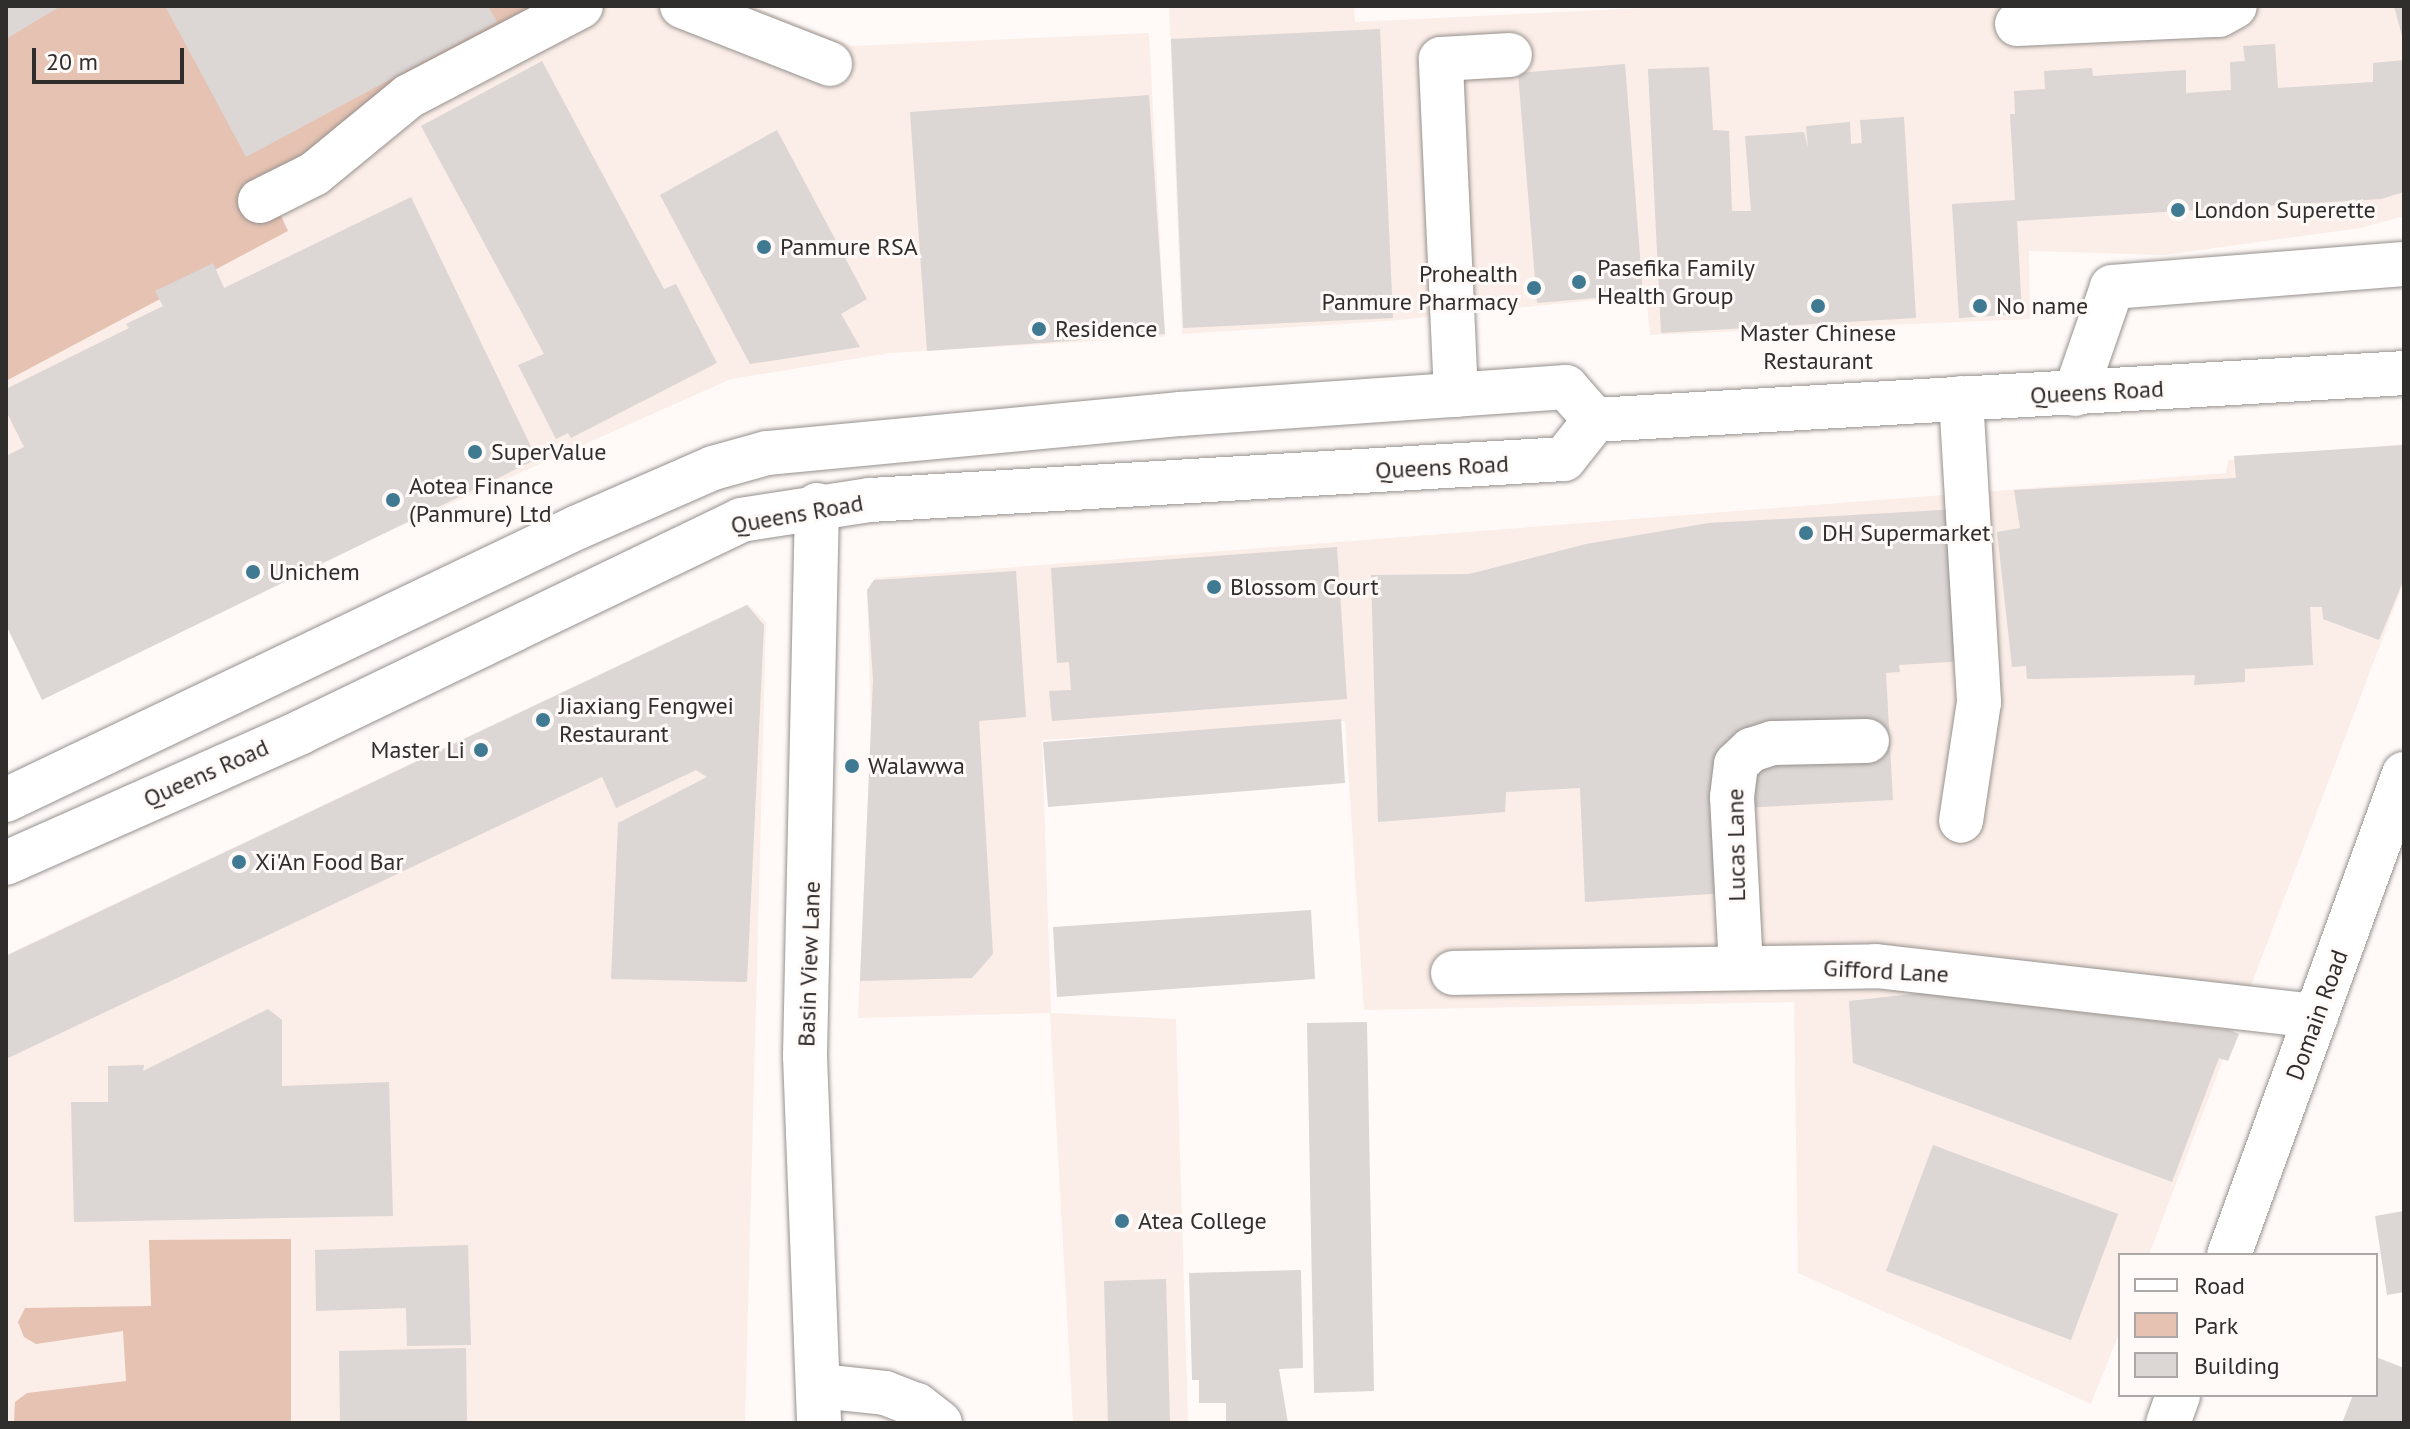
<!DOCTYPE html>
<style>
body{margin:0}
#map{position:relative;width:2410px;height:1429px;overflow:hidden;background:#fffaf8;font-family:"PT Sans",sans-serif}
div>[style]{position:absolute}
.built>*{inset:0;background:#fbede7}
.green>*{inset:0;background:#e5c2b1}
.building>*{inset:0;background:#dcd6d4}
.roads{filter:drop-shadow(0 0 2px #96918e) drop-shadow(0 0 2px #96918e)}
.minor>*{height:44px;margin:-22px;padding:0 22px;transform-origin:22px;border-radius:22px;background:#fff}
.dots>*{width:22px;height:22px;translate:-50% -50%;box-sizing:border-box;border:4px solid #fffaf8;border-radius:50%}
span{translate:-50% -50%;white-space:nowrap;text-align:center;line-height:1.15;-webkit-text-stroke:6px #fffaf8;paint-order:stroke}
.poi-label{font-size:24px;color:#302e2d}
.left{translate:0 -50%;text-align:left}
.right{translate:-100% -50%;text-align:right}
.street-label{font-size:24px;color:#302e2d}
.frame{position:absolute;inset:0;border:8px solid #302e2d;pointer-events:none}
.legend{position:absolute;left:2118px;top:1253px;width:260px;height:144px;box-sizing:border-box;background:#fffaf8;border:2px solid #aca8a7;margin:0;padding:10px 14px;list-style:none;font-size:24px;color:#302e2d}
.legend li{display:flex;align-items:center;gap:16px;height:40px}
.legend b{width:40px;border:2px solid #aca8a7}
.scale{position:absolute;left:32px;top:48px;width:152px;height:36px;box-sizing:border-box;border:4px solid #302e2d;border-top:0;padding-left:10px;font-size:24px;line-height:28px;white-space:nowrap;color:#302e2d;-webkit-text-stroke:6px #fffaf8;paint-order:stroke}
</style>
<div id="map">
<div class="built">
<div style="clip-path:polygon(609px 6px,751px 6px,852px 46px,1149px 33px,1165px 337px,890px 353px,731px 379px,46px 684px,6px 607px,6px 381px,288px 231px,264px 181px)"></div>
<div style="clip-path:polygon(1169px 6px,1354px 6px,1355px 22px,1686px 6px,2404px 6px,2404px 216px,2361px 228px,2164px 255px,2029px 251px,2030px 319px,1650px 335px,1646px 295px,1388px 321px,1182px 334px)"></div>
<div style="clip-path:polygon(2404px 444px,2404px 582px,2149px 1255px,2120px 1255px,2120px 1331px,2091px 1404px,1798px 1273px,1794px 1002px,1364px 1010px,1345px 721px,1042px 740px,1051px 1013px,1176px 1019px,1188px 1423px,1073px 1423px,1050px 1013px,858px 1018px,871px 729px,867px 591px,875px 578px,2226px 473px,2228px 460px)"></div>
<div style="clip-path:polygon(748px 604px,766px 622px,745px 1423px,6px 1423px,6px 955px)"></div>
</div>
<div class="green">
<div style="clip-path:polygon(6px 6px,609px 6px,265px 181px,288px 231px,6px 381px)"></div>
<div style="clip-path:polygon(291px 1239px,291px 1423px,14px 1423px,15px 1402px,27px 1393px,126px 1381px,123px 1331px,36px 1344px,24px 1337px,18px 1322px,25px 1308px,151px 1306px,149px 1240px)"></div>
</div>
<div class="building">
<div style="clip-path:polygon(6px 6px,61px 6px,6px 39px)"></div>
<div style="clip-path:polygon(165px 6px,488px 6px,497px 22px,246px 157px)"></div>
<div style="clip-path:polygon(2394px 6px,2404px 6px,2404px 40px,2403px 40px)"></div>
<div style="clip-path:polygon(1380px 29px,1393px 318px,1183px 328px,1171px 39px)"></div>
<div style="clip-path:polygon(2275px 44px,2278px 88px,2373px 82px,2373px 63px,2404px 60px,2404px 192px,2381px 199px,2017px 221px,2022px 314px,1959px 318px,1952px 204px,2015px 200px,2010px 114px,2015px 114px,2014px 91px,2045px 89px,2044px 71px,2092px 68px,2093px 76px,2186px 70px,2186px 93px,2231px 90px,2230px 62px,2245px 61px,2243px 46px)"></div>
<div style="clip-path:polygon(542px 61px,664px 289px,676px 284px,717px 363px,571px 438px,568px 433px,556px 439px,518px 365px,544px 354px,421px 126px)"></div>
<div style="clip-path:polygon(1625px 64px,1643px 294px,1537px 303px,1518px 73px)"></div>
<div style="clip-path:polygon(1709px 67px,1713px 130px,1729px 131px,1732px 211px,1751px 211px,1745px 136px,1804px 132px,1808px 148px,1806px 126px,1850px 122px,1851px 144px,1862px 143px,1860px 120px,1904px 117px,1916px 318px,1661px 333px,1648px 69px)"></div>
<div style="clip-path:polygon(1149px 95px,1165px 334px,927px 351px,910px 112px)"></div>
<div style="clip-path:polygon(777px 130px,867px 299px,841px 314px,860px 347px,750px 364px,660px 195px)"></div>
<div style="clip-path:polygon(411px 197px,537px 459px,42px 700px,6px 625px,6px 456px,24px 447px,6px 411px,6px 389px,129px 328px,126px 324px,163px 306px,155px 291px,213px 263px,224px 288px)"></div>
<div style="clip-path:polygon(2404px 445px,2404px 579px,2379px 640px,2323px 619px,2322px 607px,2310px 607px,2313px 665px,2245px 669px,2245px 682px,2194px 685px,2195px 675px,2027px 679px,2026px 666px,2012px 667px,1997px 532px,2020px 528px,2014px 490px,2236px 478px,2234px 456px)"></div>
<div style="clip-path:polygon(1959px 509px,1966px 661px,1899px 665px,1900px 672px,1886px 673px,1893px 800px,1723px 809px,1726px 893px,1585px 902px,1580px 788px,1506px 792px,1505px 812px,1378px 822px,1371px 575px,1469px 574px,1586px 544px,1709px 523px)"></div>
<div style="clip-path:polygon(1337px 547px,1347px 699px,1052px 721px,1049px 691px,1071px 690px,1069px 662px,1057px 663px,1051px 568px)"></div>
<div style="clip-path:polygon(1016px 571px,1026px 717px,979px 721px,993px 954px,972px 978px,860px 981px,873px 680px,867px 590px,874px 580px)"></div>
<div style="clip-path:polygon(747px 605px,764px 625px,747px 982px,611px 979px,618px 823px,707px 777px,696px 770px,616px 808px,602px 777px,6px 1059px,6px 956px)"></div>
<div style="clip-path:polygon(1341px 719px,1345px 783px,1048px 807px,1043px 742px)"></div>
<div style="clip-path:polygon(1311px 910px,1315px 979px,1057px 997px,1053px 927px)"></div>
<div style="clip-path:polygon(1921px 993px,2229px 1030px,2239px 1034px,2228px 1061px,2219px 1058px,2172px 1182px,1853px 1063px,1849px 1001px)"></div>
<div style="clip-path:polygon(268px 1009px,282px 1020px,282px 1086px,389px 1082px,393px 1216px,74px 1222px,71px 1102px,108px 1102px,108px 1066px,144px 1065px,143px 1071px)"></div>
<div style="clip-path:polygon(1367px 1022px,1374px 1391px,1314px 1393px,1307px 1023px)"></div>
<div style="clip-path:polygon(1933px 1145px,2118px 1214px,2071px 1340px,1886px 1271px)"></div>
<div style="clip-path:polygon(2404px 1211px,2404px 1292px,2387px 1295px,2375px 1216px)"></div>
<div style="clip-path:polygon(468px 1245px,471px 1345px,407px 1346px,406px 1308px,316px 1311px,315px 1250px)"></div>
<div style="clip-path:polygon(1301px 1270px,1303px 1368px,1279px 1369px,1288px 1423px,1226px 1423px,1226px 1403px,1199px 1403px,1199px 1380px,1192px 1380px,1189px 1273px)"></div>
<div style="clip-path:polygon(1166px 1279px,1170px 1423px,1108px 1423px,1104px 1281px)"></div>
<div style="clip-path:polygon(466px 1348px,467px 1423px,340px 1423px,339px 1351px)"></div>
<div style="clip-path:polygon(2376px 1357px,2404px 1368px,2404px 1423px,2342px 1423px,2353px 1395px,2376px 1395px)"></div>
</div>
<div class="roads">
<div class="minor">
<div style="left:682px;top:6px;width:159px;rotate:21.4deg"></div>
<div style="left:2017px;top:24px;width:202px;rotate:-2.6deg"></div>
<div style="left:2219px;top:15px;width:18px;rotate:-29deg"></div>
<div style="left:260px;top:201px;width:60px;rotate:-26.6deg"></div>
<div style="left:314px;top:174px;width:123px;rotate:-39.4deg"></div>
<div style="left:409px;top:96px;width:194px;rotate:-27.6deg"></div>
<div style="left:2075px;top:394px;width:113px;rotate:-70.9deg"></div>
<div style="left:2112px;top:287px;width:293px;rotate:-4.5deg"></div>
<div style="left:1456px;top:395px;width:336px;rotate:-92.6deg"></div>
<div style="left:1441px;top:59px;width:69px;rotate:-3.3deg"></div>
<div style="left:1961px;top:398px;width:305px;rotate:86.6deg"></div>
<div style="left:1979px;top:702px;width:120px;rotate:98.6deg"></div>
<div style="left:1595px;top:420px;width:810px;rotate:-3.32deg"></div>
<div style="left:817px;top:505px;width:551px;rotate:91.25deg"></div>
<div style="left:805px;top:1056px;width:367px;rotate:87.8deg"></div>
<div style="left:6px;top:800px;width:634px;rotate:-25.51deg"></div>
<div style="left:578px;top:527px;width:147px;rotate:-23.6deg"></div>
<div style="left:713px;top:468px;width:56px;rotate:-15.5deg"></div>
<div style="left:767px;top:453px;width:415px;rotate:-5.4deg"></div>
<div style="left:1180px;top:414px;width:387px;rotate:-4deg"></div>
<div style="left:1566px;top:387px;width:44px;rotate:48.7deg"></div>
<div style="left:6px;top:863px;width:323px;rotate:-23.9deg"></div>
<div style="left:301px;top:732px;width:488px;rotate:-25.7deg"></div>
<div style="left:741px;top:520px;width:131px;rotate:-8.8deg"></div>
<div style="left:870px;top:500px;width:695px;rotate:-3.38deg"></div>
<div style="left:1564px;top:459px;width:50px;rotate:-51.5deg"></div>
<div style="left:1741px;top:968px;width:171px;rotate:-93deg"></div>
<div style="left:1732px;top:797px;width:33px;rotate:-83deg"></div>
<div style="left:1736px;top:764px;width:21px;rotate:-43deg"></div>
<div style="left:1751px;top:750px;width:23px;rotate:-18deg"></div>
<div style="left:1773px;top:743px;width:94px;rotate:-1.2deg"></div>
<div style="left:1453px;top:973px;width:423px;rotate:-0.9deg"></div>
<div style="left:1876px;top:966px;width:443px;rotate:6.5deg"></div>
<div style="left:2229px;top:1255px;width:512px;rotate:-70.01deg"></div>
<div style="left:820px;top:1386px;width:65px;rotate:6.1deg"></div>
<div style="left:885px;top:1393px;width:34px;rotate:21deg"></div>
<div style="left:917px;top:1405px;width:29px;rotate:38deg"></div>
<div style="left:2168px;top:1423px;width:30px;rotate:-70deg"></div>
</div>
</div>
<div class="dots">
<div style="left:2178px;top:210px;background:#3f7a92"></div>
<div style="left:764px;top:247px;background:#3f7a92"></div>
<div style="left:1579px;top:282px;background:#3f7a92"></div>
<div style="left:1534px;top:288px;background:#3f7a92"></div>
<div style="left:1818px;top:306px;background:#3f7a92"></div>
<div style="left:1980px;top:306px;background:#3f7a92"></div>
<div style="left:1039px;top:329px;background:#3f7a92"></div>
<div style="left:475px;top:452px;background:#3f7a92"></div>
<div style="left:393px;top:500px;background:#3f7a92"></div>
<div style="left:1806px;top:533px;background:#3f7a92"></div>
<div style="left:253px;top:572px;background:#3f7a92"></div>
<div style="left:1214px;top:587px;background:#3f7a92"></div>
<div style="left:543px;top:720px;background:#3f7a92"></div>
<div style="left:481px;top:750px;background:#3f7a92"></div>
<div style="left:852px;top:766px;background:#3f7a92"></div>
<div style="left:239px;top:862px;background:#3f7a92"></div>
<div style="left:1122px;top:1221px;background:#3f7a92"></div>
</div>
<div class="poi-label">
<span class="left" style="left:2194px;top:210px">London Superette</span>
<span class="left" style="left:780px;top:247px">Panmure RSA</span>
<span class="left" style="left:1597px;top:282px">Pasefika Family<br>Health Group</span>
<span class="right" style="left:1518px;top:288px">Prohealth<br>Panmure Pharmacy</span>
<span class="left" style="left:1996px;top:306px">No name</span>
<span class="left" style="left:1055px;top:329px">Residence</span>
<span style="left:1818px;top:347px">Master Chinese<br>Restaurant</span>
<span class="left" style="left:491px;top:452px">SuperValue</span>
<span class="left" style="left:409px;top:500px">Aotea Finance<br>(Panmure) Ltd</span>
<span class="left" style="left:1822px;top:533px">DH Supermarket</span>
<span class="left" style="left:269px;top:572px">Unichem</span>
<span class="left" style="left:1230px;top:587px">Blossom Court</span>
<span class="left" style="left:559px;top:720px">Jiaxiang Fengwei<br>Restaurant</span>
<span class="right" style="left:465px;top:750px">Master Li</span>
<span class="left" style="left:868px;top:766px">Walawwa</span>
<span class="left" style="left:255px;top:862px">Xi'An Food Bar</span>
<span class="left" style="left:1138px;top:1221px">Atea College</span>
</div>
<div class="street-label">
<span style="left:2097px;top:392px;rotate:-3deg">Queens Road</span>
<span style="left:1442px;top:467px;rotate:-3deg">Queens Road</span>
<span style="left:797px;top:514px;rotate:-10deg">Queens Road</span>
<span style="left:206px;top:773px;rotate:-24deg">Queens Road</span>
<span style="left:1736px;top:845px;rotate:-91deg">Lucas Lane</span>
<span style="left:809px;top:964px;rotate:-88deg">Basin View Lane</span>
<span style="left:1886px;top:971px;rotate:3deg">Gifford Lane</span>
<span style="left:2317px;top:1015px;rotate:-70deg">Domain Road</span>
</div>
<div class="frame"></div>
<ul class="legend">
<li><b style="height:10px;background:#fff"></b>Road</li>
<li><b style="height:22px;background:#e5c2b1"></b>Park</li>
<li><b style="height:22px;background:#dcd6d4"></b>Building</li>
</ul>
<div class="scale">20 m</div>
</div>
